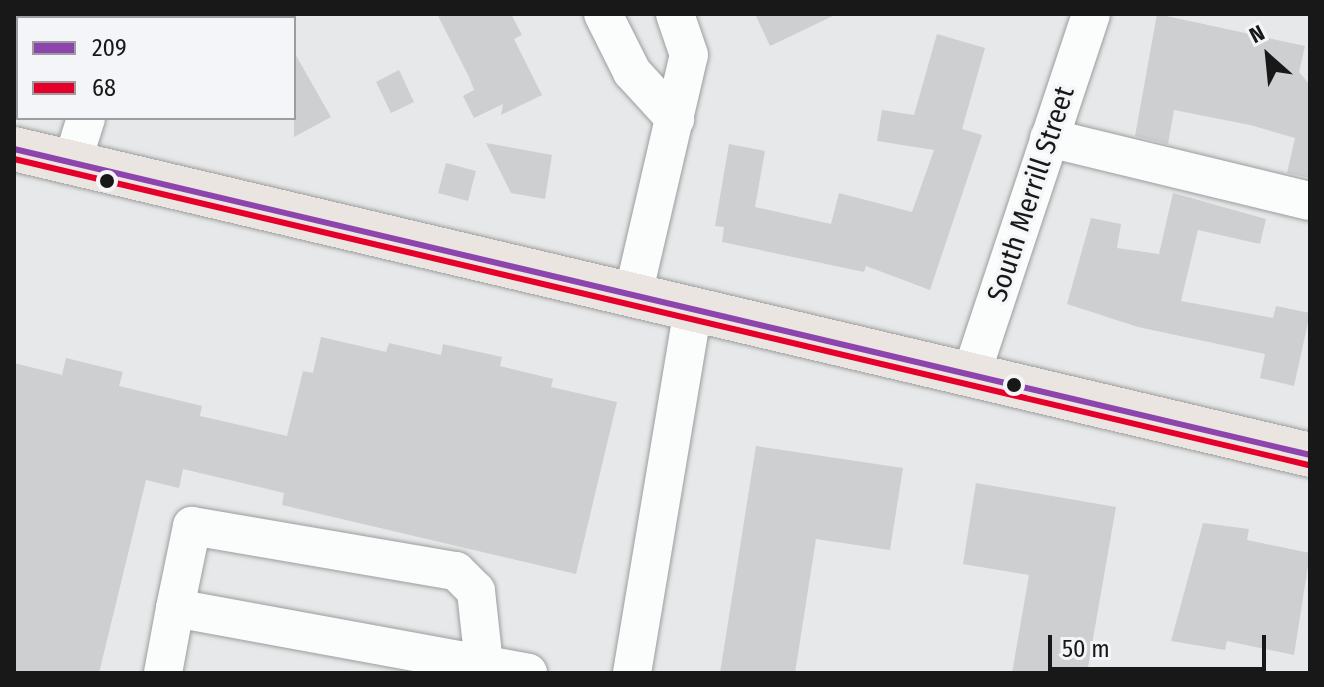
<!DOCTYPE html>
<style>
body{margin:0}
#map{position:relative;width:1324px;height:687px;overflow:hidden;background:#e7e8e9;font-family:"Fira Sans Condensed",sans-serif}
div>[style]{position:absolute}
.building>*{inset:0;background:#cecfd0}
.roads{filter:drop-shadow(0 0 2px #9d9d9e) drop-shadow(0 0 2px #9d9d9e)}
.minor>*{height:38px;margin:-19px;padding:0 19px;transform-origin:19px;border-radius:19px;background:#fbfcfc}
.major>*{height:44px;margin:-22px;padding:0 22px;transform-origin:22px;border-radius:22px;background:#eae5e1}
.bus-1>*{height:6px;margin:-3px;padding:0 3px;transform-origin:3px;border-radius:3px;background:#8e44ad}
.bus-2>*{height:6px;margin:-3px;padding:0 3px;transform-origin:3px;border-radius:3px;background:#e4002b}
.dots>*{width:22px;height:22px;translate:-50% -50%;box-sizing:border-box;border:4px solid #f4f5f8;border-radius:50%}
span{translate:-50% -50%;white-space:nowrap;text-align:center;line-height:1.15;-webkit-text-stroke:6px #f4f5f8;paint-order:stroke}
.street-label{font-size:28px;color:#181819}
.frame{position:absolute;inset:0;border:16px solid #181819;pointer-events:none}
.legend{position:absolute;left:16px;top:16px;width:280px;height:104px;box-sizing:border-box;background:#f4f5f8;border:2px solid #9c9d9f;margin:0;padding:10px 14px;list-style:none;font-size:24px;color:#181819}
.legend li{display:flex;align-items:center;gap:16px;height:40px}
.legend b{width:40px;border:2px solid #9c9d9f}
.north{position:absolute;left:1228px;top:16px;width:80px;height:80px;-webkit-text-stroke:6px #f4f5f8;paint-order:stroke;rotate:333deg;font-size:22px;font-weight:700;line-height:32px;text-align:center;color:#181819}
.north::after{content:'';display:block;margin:auto;width:28px;height:36px;background:#181819;clip-path:polygon(50% 0,100% 100%,50% 72%,0 100%)}
.scale{position:absolute;left:1048px;top:635px;width:218px;height:36px;box-sizing:border-box;border:4px solid #181819;border-top:0;padding-left:10px;font-size:24px;line-height:28px;white-space:nowrap;color:#181819;-webkit-text-stroke:6px #f4f5f8;paint-order:stroke}
</style>
<div id="map">
<div class="building">
<div style="clip-path:polygon(437px 14px,511px 14px,522px 35px,514px 39px,542px 95px,501px 115px,503px 104px,474px 118px,463px 96px,474px 90px,469px 77px)"></div>
<div style="clip-path:polygon(755px 14px,837px 14px,770px 46px)"></div>
<div style="clip-path:polygon(1157px 14px,1305px 46px,1299px 72px,1310px 85px,1310px 178px,1287px 173px,1295px 138px,1250px 125px,1174px 110px,1168px 144px,1135px 136px)"></div>
<div style="clip-path:polygon(937px 34px,985px 48px,962px 129px,982px 135px,930px 290px,866px 266px,864px 272px,722px 242px,724px 227px,715px 226px,729px 144px,765px 151px,755px 207px,831px 224px,839px 193px,912px 212px,934px 150px,877px 141px,882px 110px,914px 115px)"></div>
<div style="clip-path:polygon(294px 52px,331px 117px,294px 137px)"></div>
<div style="clip-path:polygon(399px 70px,414px 102px,391px 113px,376px 82px)"></div>
<div style="clip-path:polygon(486px 143px,552px 155px,545px 199px,511px 193px)"></div>
<div style="clip-path:polygon(446px 163px,476px 171px,468px 201px,438px 193px)"></div>
<div style="clip-path:polygon(1173px 193px,1266px 219px,1260px 244px,1198px 230px,1181px 301px,1273px 318px,1276px 306px,1310px 313px,1294px 386px,1260px 378px,1265px 354px,1138px 327px,1067px 304px,1091px 218px,1121px 224px,1117px 248px,1159px 254px)"></div>
<div style="clip-path:polygon(321px 337px,386px 352px,389px 343px,441px 355px,443px 344px,502px 357px,500px 366px,553px 379px,551px 387px,617px 402px,576px 574px,282px 505px,284px 493px,183px 469px,179px 488px,146px 480px,99px 673px,14px 673px,14px 363px,62px 375px,66px 358px,123px 372px,119px 386px,202px 406px,200px 416px,287px 436px,303px 371px,313px 373px)"></div>
<div style="clip-path:polygon(756px 446px,903px 468px,890px 550px,816px 539px,795px 673px,720px 673px)"></div>
<div style="clip-path:polygon(976px 483px,1116px 507px,1087px 673px,1012px 673px,1029px 575px,963px 564px)"></div>
<div style="clip-path:polygon(1203px 523px,1249px 529px,1247px 540px,1310px 553px,1294px 655px,1227px 641px,1225px 650px,1171px 641px)"></div>
</div>
<div class="roads">
<div class="minor">
<div style="left:34px;top:14px;width:4px;rotate:63deg"></div>
<div style="left:603px;top:14px;width:65px;rotate:63.4deg"></div>
<div style="left:632px;top:72px;width:64px;rotate:47.5deg"></div>
<div style="left:124px;top:18px;width:9px;rotate:-27deg"></div>
<div style="left:1049px;top:138px;width:268px;rotate:13.6deg"></div>
<div style="left:72px;top:163px;width:47px;rotate:-72.7deg"></div>
<div style="left:633px;top:295px;width:246px;rotate:-76.9deg"></div>
<div style="left:689px;top:55px;width:43px;rotate:-108.9deg"></div>
<div style="left:971px;top:375px;width:380px;rotate:-71.6deg"></div>
<div style="left:175px;top:608px;width:84px;rotate:-78.3deg"></div>
<div style="left:192px;top:526px;width:268px;rotate:9.7deg"></div>
<div style="left:456px;top:571px;width:28px;rotate:45deg"></div>
<div style="left:476px;top:591px;width:74px;rotate:83.8deg"></div>
<div style="left:163px;top:673px;width:66px;rotate:-79.5deg"></div>
<div style="left:175px;top:608px;width:359px;rotate:10.4deg"></div>
<div style="left:632px;top:673px;width:369px;rotate:-80.5deg"></div>
</div>
<div class="major">
<div style="left:14px;top:149px;width:1332px;rotate:13.28deg"></div>
</div>
</div>
<div class="bus-1">
<div style="left:14px;top:149px;width:1332px;rotate:13.28deg"></div>
</div>
<div class="bus-2">
<div style="left:14px;top:159px;width:1330px;rotate:13.3deg"></div>
</div>
<div class="dots">
<div style="left:107px;top:181px;background:#181819"></div>
<div style="left:1014px;top:385px;background:#181819"></div>
</div>
<div class="street-label">
<span style="left:1031px;top:194px;rotate:-72deg">South Merrill Street</span>
</div>
<div class="frame"></div>
<ul class="legend">
<li><b style="height:10px;background:#8e44ad"></b>209</li>
<li><b style="height:10px;background:#e4002b"></b>68</li>
</ul>
<div class="north">N</div>
<div class="scale">50 m</div>
</div>
